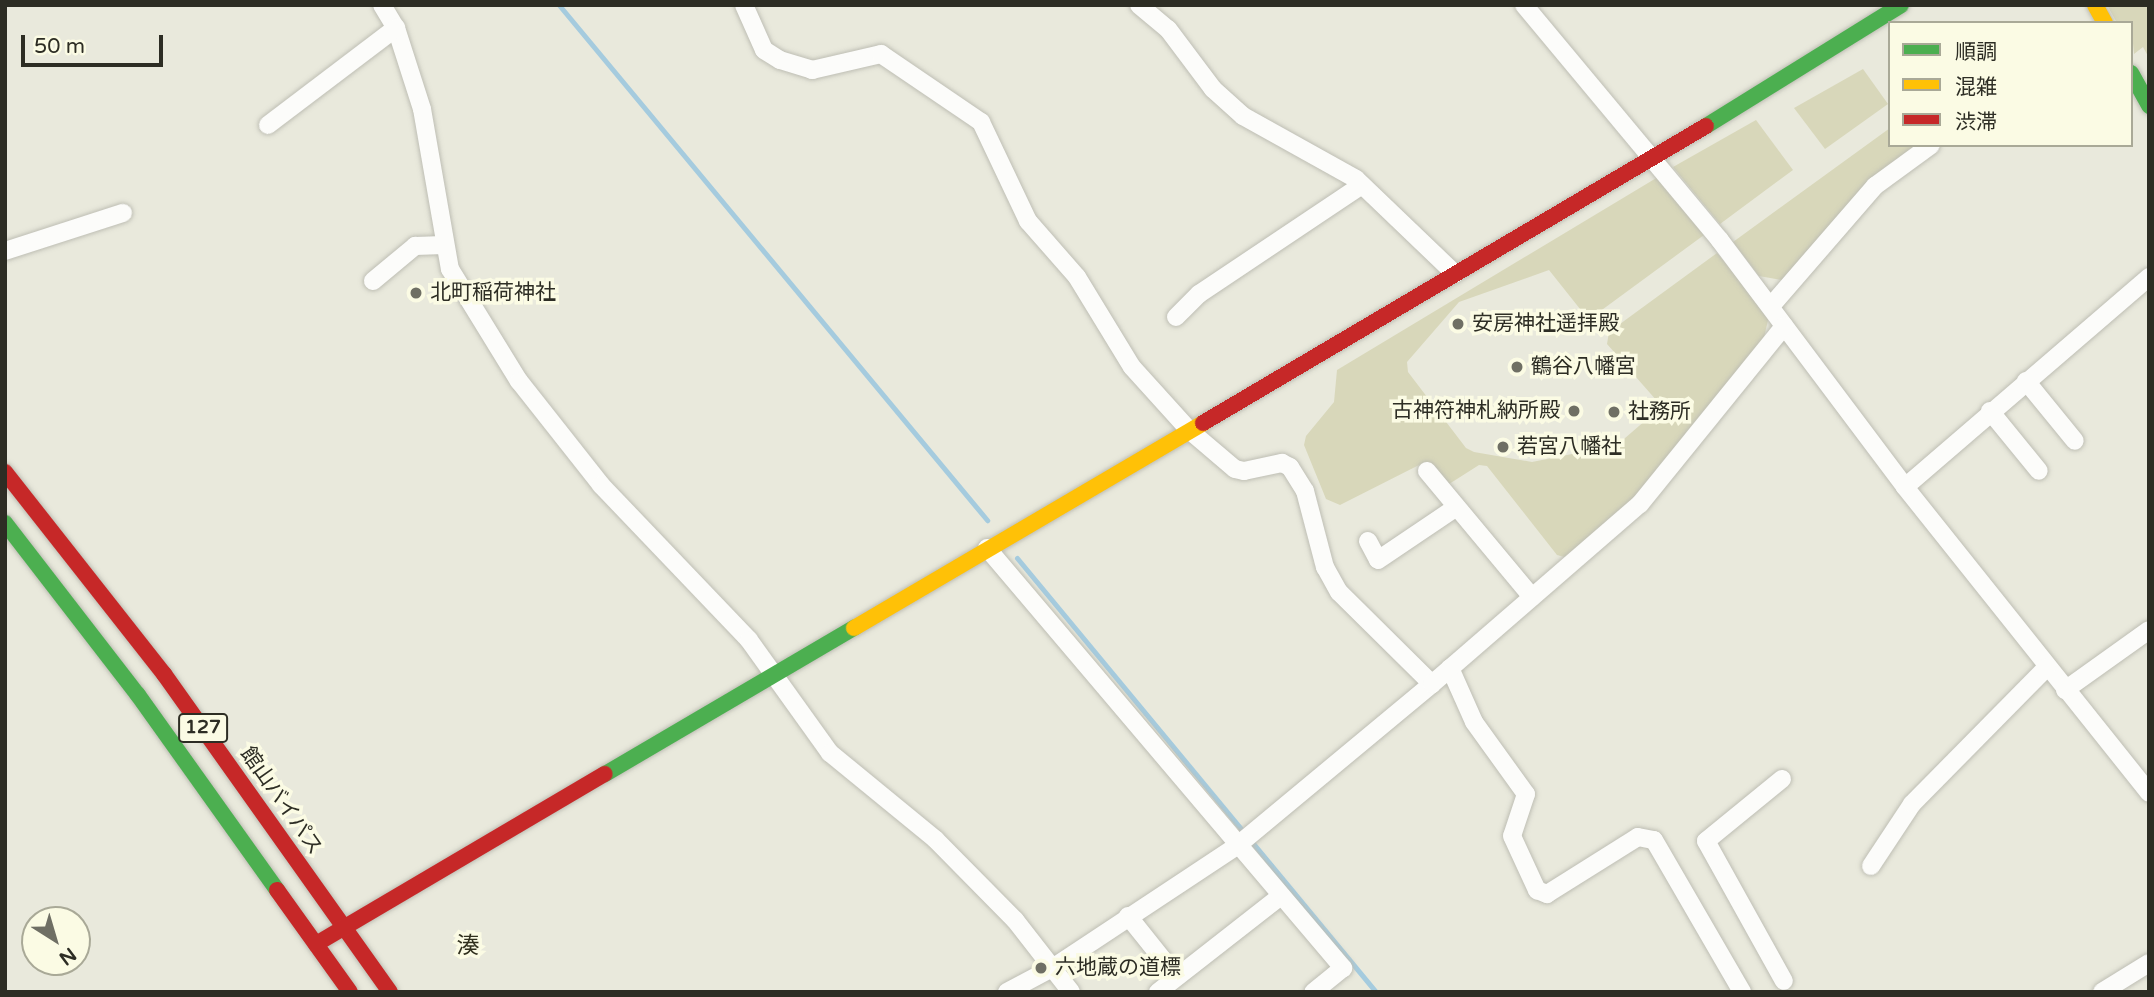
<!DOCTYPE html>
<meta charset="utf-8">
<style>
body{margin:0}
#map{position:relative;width:2154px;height:997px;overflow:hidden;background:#e9e9dc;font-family:"Varela Round","Noto Sans JP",sans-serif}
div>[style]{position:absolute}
.green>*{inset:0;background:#d8d7ba}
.stream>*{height:5px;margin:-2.5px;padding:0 2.5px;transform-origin:2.5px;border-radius:2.5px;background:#a5cbde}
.roads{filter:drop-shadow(0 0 2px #bebeb4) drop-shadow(0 0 2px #bebeb4)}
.street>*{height:18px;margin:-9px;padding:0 9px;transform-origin:9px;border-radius:9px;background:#fcfcfa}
.fast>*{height:16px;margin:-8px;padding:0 8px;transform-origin:8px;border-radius:8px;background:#4caf50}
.slow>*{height:16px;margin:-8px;padding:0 8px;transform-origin:8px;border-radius:8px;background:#ffc107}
.jam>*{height:16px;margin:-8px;padding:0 8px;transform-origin:8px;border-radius:8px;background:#c62828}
.dots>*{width:19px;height:19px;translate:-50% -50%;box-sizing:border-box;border:4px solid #fbfbe4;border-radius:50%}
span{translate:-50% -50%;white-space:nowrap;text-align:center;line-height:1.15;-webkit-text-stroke:7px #fbfbe4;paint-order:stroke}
.shield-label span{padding:2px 5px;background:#fbfbe4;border:2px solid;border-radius:5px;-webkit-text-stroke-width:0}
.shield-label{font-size:19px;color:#2d2d24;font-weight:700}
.poi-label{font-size:21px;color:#2d2d24}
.left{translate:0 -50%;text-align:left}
.right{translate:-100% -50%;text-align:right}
.street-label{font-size:21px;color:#2d2d24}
.neighbourhood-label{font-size:23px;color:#302f1d}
.frame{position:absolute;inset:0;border:7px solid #2d2d24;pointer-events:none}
.legend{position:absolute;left:1888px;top:21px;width:245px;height:126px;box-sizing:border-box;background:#fbfbe4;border:2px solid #a9a997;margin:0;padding:9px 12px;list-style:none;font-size:21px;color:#2d2d24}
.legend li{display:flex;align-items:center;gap:14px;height:35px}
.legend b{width:35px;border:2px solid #a9a997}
.north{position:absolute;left:21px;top:906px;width:70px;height:70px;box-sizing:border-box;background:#fbfbe4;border:2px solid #a9a997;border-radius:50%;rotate:143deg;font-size:19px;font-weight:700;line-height:28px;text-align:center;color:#2d2d24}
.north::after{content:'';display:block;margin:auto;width:24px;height:32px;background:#6f6f64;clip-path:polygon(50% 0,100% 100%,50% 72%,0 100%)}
.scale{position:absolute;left:21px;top:35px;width:142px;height:32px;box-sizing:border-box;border:4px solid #2d2d24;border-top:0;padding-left:9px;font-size:21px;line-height:24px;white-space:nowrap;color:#2d2d24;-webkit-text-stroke:5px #fbfbe4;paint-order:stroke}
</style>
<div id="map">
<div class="green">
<div style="clip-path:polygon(2107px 5px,2149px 5px,2149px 58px,2143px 47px,2134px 54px,2131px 23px,2117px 23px)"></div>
<div style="clip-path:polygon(1863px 69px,1888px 104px,1825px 149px,1794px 108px)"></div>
<div style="clip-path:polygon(1756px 120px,1793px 170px,1720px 224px,1673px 167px)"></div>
<div style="clip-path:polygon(1890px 128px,1890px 145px,1916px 145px,1782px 280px,1759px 276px,1733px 242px)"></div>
<div style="clip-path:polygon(1658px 177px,1704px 235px,1595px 315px,1584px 314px,1549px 270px,1459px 302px,1407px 362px,1408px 372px,1466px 448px,1474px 452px,1532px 462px,1617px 445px,1654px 413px,1657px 401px,1607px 344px,1609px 332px,1717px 253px,1769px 316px,1762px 346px,1637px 499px,1568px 558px,1557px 555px,1487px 466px,1479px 465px,1446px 486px,1429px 464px,1421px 464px,1340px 505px,1326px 499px,1304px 445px,1306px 436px,1334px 402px,1337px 370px)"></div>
</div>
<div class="stream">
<div style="left:559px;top:5px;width:670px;rotate:50.27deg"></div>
<div style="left:1017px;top:558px;width:563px;rotate:50.4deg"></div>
</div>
<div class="roads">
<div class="street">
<div style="left:382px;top:5px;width:27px;rotate:59deg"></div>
<div style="left:396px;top:28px;width:85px;rotate:72.2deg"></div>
<div style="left:422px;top:109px;width:162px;rotate:80.1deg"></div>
<div style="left:450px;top:269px;width:132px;rotate:58.4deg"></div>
<div style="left:519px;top:381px;width:132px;rotate:51.7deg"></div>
<div style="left:601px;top:485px;width:214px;rotate:46.3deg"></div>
<div style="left:749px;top:640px;width:139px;rotate:54.4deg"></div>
<div style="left:830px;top:753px;width:136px;rotate:39.3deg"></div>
<div style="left:935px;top:839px;width:114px;rotate:45.4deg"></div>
<div style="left:1015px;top:920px;width:91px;rotate:52.1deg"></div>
<div style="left:744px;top:5px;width:49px;rotate:66deg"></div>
<div style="left:764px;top:50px;width:19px;rotate:32deg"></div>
<div style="left:780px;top:60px;width:34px;rotate:17deg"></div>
<div style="left:812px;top:70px;width:71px;rotate:-13.1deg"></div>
<div style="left:881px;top:54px;width:121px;rotate:34.2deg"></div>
<div style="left:981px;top:122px;width:110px;rotate:64.6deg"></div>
<div style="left:1028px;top:221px;width:74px;rotate:48.8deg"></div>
<div style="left:1077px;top:277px;width:105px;rotate:58.6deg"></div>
<div style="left:1132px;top:367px;width:85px;rotate:47.9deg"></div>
<div style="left:1189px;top:430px;width:60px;rotate:40.3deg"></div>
<div style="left:1235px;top:469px;width:9px;rotate:13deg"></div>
<div style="left:1244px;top:471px;width:39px;rotate:-12deg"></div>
<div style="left:1282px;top:463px;width:9px;rotate:27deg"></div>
<div style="left:1290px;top:467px;width:28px;rotate:58deg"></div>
<div style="left:1305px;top:491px;width:79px;rotate:75.3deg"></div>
<div style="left:1325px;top:567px;width:29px;rotate:61deg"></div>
<div style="left:1339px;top:592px;width:131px;rotate:44.7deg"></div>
<div style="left:1139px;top:5px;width:38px;rotate:40deg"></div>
<div style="left:1168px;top:29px;width:75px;rotate:53.1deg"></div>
<div style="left:1213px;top:89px;width:40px;rotate:42deg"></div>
<div style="left:1243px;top:116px;width:129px;rotate:29.1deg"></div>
<div style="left:1356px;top:179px;width:137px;rotate:43.8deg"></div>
<div style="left:1524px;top:5px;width:305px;rotate:50.2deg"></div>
<div style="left:1719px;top:239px;width:310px;rotate:53.1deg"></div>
<div style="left:1905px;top:487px;width:391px;rotate:51.4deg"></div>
<div style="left:268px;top:125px;width:161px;rotate:-37.2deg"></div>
<div style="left:5px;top:251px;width:124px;rotate:-17.9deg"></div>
<div style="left:373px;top:281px;width:55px;rotate:-39.8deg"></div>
<div style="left:415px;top:246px;width:29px;rotate:-2deg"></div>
<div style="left:1771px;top:306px;width:159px;rotate:-49.1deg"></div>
<div style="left:1875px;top:186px;width:69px;rotate:-36.2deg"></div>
<div style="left:1176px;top:317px;width:33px;rotate:-45deg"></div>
<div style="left:1199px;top:294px;width:196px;rotate:-33.8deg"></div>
<div style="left:2026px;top:381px;width:77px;rotate:50.8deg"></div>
<div style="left:1990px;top:411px;width:77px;rotate:50.8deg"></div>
<div style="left:1427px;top:471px;width:164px;rotate:50.2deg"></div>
<div style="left:1905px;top:487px;width:322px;rotate:-40.7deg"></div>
<div style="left:1368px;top:541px;width:21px;rotate:62deg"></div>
<div style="left:1378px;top:560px;width:93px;rotate:-34deg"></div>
<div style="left:987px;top:548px;width:551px;rotate:49.71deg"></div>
<div style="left:1343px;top:968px;width:38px;rotate:141deg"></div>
<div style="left:1450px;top:668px;width:59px;rotate:66deg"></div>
<div style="left:1474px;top:722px;width:89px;rotate:54.2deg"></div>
<div style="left:1526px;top:794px;width:44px;rotate:108.4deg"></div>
<div style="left:1512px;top:836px;width:60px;rotate:65.2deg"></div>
<div style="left:1537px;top:890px;width:11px;rotate:22deg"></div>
<div style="left:1547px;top:894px;width:107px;rotate:-32.1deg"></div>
<div style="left:1638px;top:837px;width:16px;rotate:11deg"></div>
<div style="left:1654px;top:840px;width:176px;rotate:59.9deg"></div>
<div style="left:2065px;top:690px;width:103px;rotate:-35.5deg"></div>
<div style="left:1782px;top:779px;width:98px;rotate:140.8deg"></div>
<div style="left:1706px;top:841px;width:160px;rotate:60.9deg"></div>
<div style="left:1871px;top:866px;width:74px;rotate:-56.5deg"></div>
<div style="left:1912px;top:804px;width:192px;rotate:-45.4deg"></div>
<div style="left:1128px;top:916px;width:77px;rotate:51.3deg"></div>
<div style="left:1007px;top:992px;width:53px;rotate:-28deg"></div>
<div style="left:1054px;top:967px;width:221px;rotate:-33.5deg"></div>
<div style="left:1238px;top:845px;width:252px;rotate:-39.7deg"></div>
<div style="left:1432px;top:684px;width:275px;rotate:-40.9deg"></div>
<div style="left:1640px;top:504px;width:229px;rotate:-51deg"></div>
<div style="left:1158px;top:992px;width:156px;rotate:-38deg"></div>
<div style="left:2102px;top:992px;width:55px;rotate:-31.7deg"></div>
</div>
<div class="fast">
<div style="left:2131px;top:73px;width:38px;rotate:61deg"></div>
<div style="left:1706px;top:126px;width:229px;rotate:-31.8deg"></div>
<div style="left:5px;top:523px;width:217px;rotate:52.3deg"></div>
<div style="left:138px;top:695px;width:239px;rotate:54.5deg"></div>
<div style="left:605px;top:774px;width:289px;rotate:-30.4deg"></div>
</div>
<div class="slow">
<div style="left:2095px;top:5px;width:21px;rotate:61deg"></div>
<div style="left:854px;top:628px;width:405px;rotate:-30.4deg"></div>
</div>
<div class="jam">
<div style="left:1203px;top:423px;width:584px;rotate:-30.56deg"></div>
<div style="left:5px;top:472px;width:257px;rotate:51.8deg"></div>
<div style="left:164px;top:674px;width:390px;rotate:54.6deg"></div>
<div style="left:277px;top:890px;width:125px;rotate:54.4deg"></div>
<div style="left:316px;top:944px;width:335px;rotate:-30.5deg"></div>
</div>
</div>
<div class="dots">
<div style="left:416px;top:293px;background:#6f6f64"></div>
<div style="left:1458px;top:324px;background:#6f6f64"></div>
<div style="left:1517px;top:367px;background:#6f6f64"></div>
<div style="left:1574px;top:411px;background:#6f6f64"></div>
<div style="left:1614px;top:412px;background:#6f6f64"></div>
<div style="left:1503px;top:447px;background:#6f6f64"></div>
<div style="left:1041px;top:968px;background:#6f6f64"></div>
</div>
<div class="shield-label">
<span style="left:203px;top:728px">127</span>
</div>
<div class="poi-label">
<span class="left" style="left:430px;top:293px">北町稲荷神社</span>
<span class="left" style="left:1472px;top:324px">安房神社遥拝殿</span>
<span class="left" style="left:1531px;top:367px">鶴谷八幡宮</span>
<span class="right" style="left:1560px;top:411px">古神符神札納所殿</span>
<span class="left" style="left:1628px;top:412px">社務所</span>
<span class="left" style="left:1517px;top:447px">若宮八幡社</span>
<span class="left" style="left:1055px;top:968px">六地蔵の道標</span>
</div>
<div class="street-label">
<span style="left:281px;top:801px;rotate:55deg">館山バイパス</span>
</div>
<div class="neighbourhood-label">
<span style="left:468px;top:946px">湊</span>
</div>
<div class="frame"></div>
<ul class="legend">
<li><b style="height:9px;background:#4caf50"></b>順調</li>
<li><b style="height:9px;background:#ffc107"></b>混雑</li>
<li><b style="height:9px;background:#c62828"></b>渋滞</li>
</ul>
<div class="north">N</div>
<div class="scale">50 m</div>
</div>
